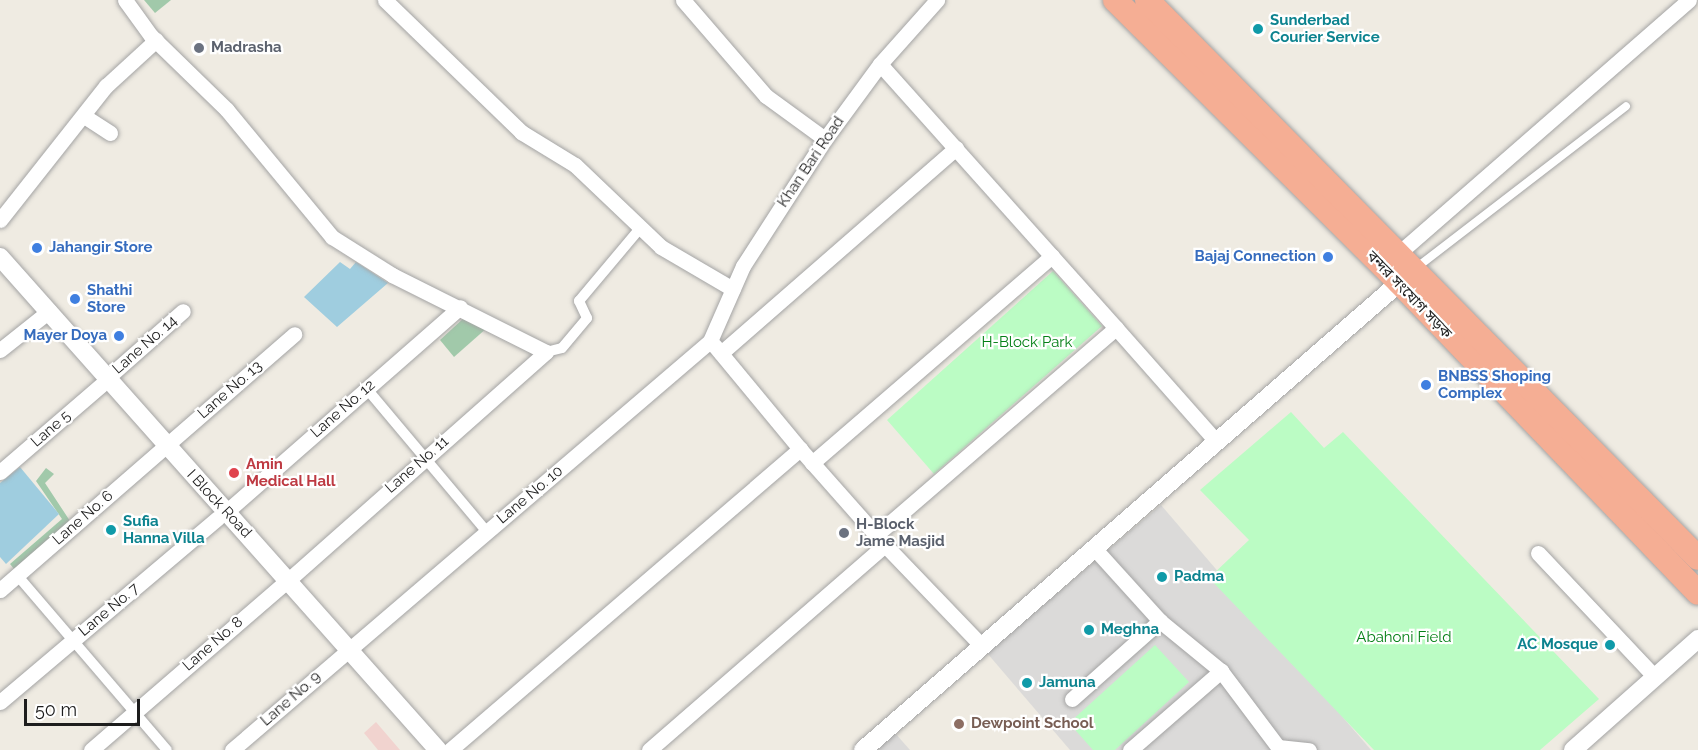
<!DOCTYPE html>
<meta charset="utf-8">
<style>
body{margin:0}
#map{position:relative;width:1698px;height:750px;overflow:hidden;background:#efebe2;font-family:Raleway,"Noto Sans Bengali",sans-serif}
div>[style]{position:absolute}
.residential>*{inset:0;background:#dbdad9}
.commercial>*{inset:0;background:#f1d3cf}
.cemetery>*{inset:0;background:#a1c9aa}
.park>*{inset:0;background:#bbfcc4}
.water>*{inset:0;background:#9fcddf}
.roads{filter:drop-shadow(0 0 2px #a4a4a4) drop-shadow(0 0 2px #a4a4a4)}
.service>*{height:8px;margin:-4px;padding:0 4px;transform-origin:4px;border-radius:4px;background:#fff}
.pedestrian>*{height:10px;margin:-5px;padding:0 5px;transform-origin:5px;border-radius:5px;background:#fff}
.minor>*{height:15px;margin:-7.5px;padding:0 7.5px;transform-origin:7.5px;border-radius:7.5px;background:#fff}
.tertiary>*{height:18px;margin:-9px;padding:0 9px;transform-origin:9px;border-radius:9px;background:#fff}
.trunk>*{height:24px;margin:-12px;padding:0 12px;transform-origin:12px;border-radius:12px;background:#f5ae94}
.dots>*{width:16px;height:16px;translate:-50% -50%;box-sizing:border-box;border:3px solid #fff;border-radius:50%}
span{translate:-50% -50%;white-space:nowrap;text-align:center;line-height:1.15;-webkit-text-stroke:4.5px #fff;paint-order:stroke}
.culture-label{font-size:15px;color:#0d838f;font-weight:700}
.left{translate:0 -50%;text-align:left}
.right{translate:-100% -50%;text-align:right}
.worship-label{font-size:15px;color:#5b616d;font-weight:700}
.street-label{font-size:15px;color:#1d1d1d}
.shop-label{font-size:15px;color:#366cbe;font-weight:700}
.park-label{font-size:15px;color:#058017}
.health-label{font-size:15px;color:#be3a42;font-weight:700}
.education-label{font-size:15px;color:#785e54;font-weight:700}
.scale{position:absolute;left:24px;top:699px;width:116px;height:27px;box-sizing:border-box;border:3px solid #1d1d1d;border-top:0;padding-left:8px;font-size:18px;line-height:21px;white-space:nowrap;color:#1d1d1d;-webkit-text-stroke:4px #fff;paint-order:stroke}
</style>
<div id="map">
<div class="residential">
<div style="clip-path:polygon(1161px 505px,1371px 750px,1070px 750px,987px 653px)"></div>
<div style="clip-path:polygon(895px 733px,910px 750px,876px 750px)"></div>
</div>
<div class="commercial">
<div style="clip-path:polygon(376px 722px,400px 750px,378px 750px,364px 733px)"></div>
</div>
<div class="cemetery">
<div style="clip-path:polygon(144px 0,171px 0,155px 13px)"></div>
<div style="clip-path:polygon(466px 316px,488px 327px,454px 357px,440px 340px)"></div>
<div style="clip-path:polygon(46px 468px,54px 474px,45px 483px,70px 521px,15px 570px,10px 564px,62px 519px,36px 481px)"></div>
</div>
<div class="park">
<div style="clip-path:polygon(1053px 271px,1102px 326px,934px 474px,887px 420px)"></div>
<div style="clip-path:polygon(1291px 412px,1324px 448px,1343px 432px,1599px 699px,1540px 750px,1374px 750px,1209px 578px,1249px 540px,1200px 490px)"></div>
<div style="clip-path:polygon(1155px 645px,1189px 682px,1115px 750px,1093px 750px,1069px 723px)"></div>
</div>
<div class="water">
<div style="clip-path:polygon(340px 262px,350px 269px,356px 262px,388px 283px,337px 327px,304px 297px)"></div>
<div style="clip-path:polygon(20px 467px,59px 514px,6px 564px,0 557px,0 483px)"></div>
</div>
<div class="roads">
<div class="service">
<div style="left:1416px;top:268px;width:265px;rotate:-37.6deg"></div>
</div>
<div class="pedestrian">
<div style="left:546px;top:352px;width:16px;rotate:-14deg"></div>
<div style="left:562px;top:348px;width:39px;rotate:-50deg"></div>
<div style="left:587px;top:318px;width:19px;rotate:-115deg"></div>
<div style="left:579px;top:301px;width:97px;rotate:-50deg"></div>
<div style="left:367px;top:389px;width:187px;rotate:50deg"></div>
<div style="left:17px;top:575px;width:230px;rotate:49.4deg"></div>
</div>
<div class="minor">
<div style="left:125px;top:0;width:44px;rotate:54.2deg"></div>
<div style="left:151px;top:36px;width:106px;rotate:44.2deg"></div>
<div style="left:227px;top:110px;width:165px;rotate:50.4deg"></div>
<div style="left:332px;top:237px;width:71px;rotate:32.3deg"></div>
<div style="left:392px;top:275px;width:172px;rotate:26.6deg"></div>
<div style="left:546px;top:352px;width:343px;rotate:138.5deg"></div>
<div style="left:385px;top:0;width:190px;rotate:44.1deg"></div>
<div style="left:521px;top:132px;width:63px;rotate:31.4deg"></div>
<div style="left:575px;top:165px;width:119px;rotate:43.6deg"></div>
<div style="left:661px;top:247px;width:83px;rotate:30.3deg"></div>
<div style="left:683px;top:0;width:127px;rotate:49.2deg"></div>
<div style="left:766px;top:96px;width:73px;rotate:36.1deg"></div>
<div style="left:880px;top:64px;width:354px;rotate:48.2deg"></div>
<div style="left:84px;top:116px;width:31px;rotate:33deg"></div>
<div style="left:0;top:220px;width:171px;rotate:-51.7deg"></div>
<div style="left:106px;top:86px;width:68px;rotate:-42.6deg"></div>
<div style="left:1392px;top:259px;width:394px;rotate:-41.1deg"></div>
<div style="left:714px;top:345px;width:135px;rotate:50.4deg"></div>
<div style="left:0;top:350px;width:63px;rotate:-38.5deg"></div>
<div style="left:721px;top:353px;width:312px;rotate:-41.1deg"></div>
<div style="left:107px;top:378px;width:101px;rotate:-41.4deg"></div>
<div style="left:812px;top:463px;width:317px;rotate:-40.8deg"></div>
<div style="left:0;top:472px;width:133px;rotate:-40.7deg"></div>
<div style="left:226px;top:512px;width:311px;rotate:-41.2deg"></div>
<div style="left:876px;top:535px;width:317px;rotate:-40.8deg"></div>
<div style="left:1116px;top:328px;width:151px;rotate:48.5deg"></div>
<div style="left:1538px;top:553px;width:170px;rotate:46.7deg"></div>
<div style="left:0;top:590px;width:390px;rotate:-41deg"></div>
<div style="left:1160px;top:621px;width:79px;rotate:39.3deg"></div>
<div style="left:1221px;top:671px;width:95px;rotate:53.1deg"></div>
<div style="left:1278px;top:747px;width:31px;rotate:6deg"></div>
<div style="left:1072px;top:699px;width:118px;rotate:-41.6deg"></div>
<div style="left:1160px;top:621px;width:98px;rotate:-132.1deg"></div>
<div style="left:0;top:702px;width:285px;rotate:-40.2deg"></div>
<div style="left:91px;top:750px;width:251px;rotate:-40.8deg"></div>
<div style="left:232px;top:750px;width:629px;rotate:-40.55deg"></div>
<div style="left:710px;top:341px;width:82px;rotate:-66.3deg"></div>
<div style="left:743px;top:266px;width:151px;rotate:-57.2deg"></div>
<div style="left:825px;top:139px;width:93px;rotate:-53.7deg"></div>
<div style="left:880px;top:64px;width:86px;rotate:-48.3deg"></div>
<div style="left:450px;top:750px;width:462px;rotate:-40.7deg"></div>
<div style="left:800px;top:449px;width:128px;rotate:48.5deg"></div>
<div style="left:649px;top:750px;width:313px;rotate:-41deg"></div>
<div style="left:885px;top:545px;width:140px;rotate:46.2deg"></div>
<div style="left:1130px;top:750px;width:121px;rotate:-41deg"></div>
</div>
<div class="tertiary">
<div style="left:0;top:257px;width:659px;rotate:48.38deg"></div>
<div style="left:863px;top:750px;width:723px;rotate:-41.07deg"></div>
<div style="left:1573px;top:750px;width:167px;rotate:-41.6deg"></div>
</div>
<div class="trunk">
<div style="left:1115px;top:0;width:400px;rotate:44.8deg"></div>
<div style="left:1399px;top:282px;width:431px;rotate:46.1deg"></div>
<div style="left:1147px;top:0;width:784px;rotate:45.36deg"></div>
</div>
</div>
<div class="dots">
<div style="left:1258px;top:29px;background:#0f9aa8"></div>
<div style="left:199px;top:48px;background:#6b7280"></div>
<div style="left:37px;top:248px;background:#3f7fe0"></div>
<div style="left:1328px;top:257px;background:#3f7fe0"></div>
<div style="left:75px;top:299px;background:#3f7fe0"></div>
<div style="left:119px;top:336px;background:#3f7fe0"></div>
<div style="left:1426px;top:385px;background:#3f7fe0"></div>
<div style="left:234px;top:473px;background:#e0444e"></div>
<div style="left:111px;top:530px;background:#0f9aa8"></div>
<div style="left:844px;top:533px;background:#6b7280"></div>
<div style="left:1162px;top:577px;background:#0f9aa8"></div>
<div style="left:1089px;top:630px;background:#0f9aa8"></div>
<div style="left:1610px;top:645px;background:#0f9aa8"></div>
<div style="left:1027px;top:683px;background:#0f9aa8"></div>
<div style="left:959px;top:724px;background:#8d6e63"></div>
</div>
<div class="culture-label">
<span class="left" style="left:1270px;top:29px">Sunderbad<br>Courier Service</span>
<span class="left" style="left:123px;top:530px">Sufia<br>Hanna Villa</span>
<span class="left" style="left:1174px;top:577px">Padma</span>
<span class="left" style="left:1101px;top:630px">Meghna</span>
<span class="right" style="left:1598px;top:645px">AC Mosque</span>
<span class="left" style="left:1039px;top:683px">Jamuna</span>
</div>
<div class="worship-label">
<span class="left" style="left:211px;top:48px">Madrasha</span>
<span class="left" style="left:856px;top:533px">H-Block<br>Jame Masjid</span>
</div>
<div class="street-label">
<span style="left:811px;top:162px;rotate:-56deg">Khan Bari Road</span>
<span style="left:1409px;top:295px;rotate:46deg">বন্দর সংযোগ সড়ক</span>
<span style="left:145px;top:345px;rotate:-41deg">Lane No. 14</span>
<span style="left:230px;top:390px;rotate:-41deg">Lane No. 13</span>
<span style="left:343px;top:409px;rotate:-41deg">Lane No. 12</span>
<span style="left:51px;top:429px;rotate:-41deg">Lane 5</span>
<span style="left:417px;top:465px;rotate:-41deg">Lane No. 11</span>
<span style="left:530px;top:495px;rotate:-40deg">Lane No. 10</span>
<span style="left:219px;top:504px;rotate:47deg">I Block Road</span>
<span style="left:83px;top:518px;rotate:-41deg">Lane No. 6</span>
<span style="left:109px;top:610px;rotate:-40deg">Lane No. 7</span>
<span style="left:213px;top:644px;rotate:-41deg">Lane No. 8</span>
<span style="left:291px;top:699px;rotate:-41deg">Lane No. 9</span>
</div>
<div class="shop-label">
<span class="left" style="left:49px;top:248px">Jahangir Store</span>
<span class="right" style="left:1316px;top:257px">Bajaj Connection</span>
<span class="left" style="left:87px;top:299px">Shathi<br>Store</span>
<span class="right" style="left:107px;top:336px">Mayer Doya</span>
<span class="left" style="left:1438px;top:385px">BNBSS Shoping<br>Complex</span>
</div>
<div class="park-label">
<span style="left:1027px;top:343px">H-Block Park</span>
<span style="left:1404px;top:638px">Abahoni Field</span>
</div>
<div class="health-label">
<span class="left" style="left:246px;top:473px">Amin<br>Medical Hall</span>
</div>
<div class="education-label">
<span class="left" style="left:971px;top:724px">Dewpoint School</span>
</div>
<div class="scale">50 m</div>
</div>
